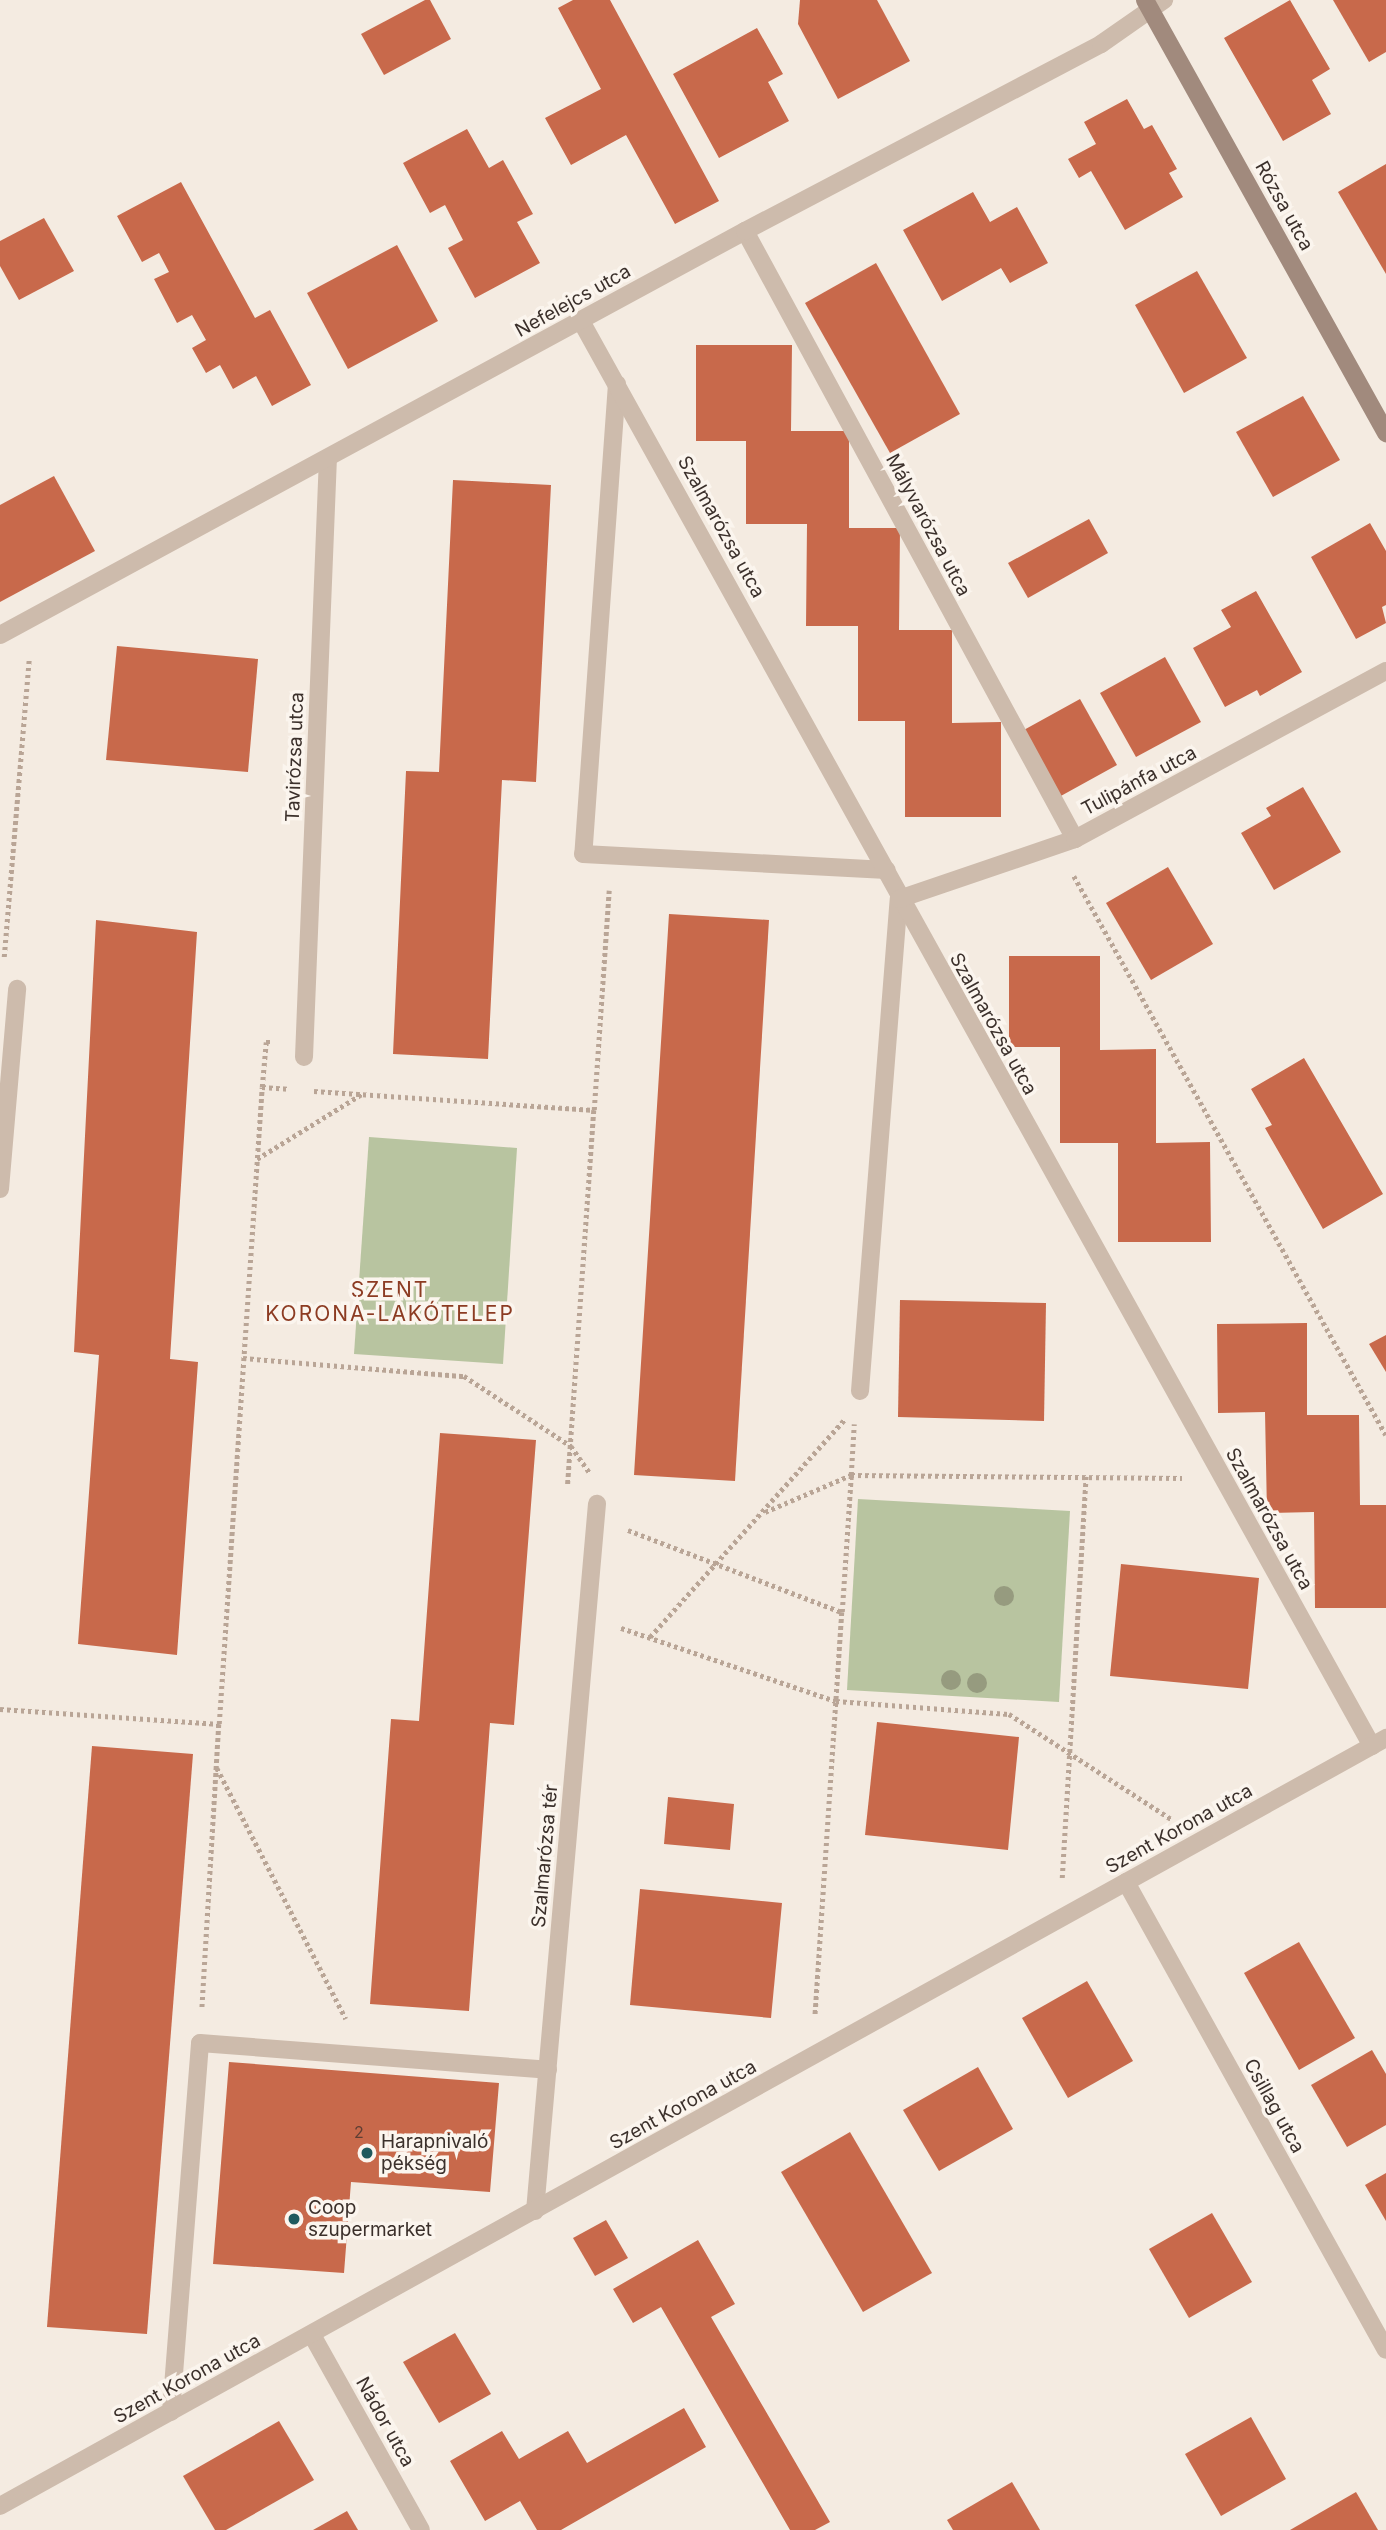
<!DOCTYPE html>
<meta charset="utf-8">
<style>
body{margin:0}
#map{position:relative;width:1386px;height:2530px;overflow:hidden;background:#f4ebe1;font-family:Inter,sans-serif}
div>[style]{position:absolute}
.green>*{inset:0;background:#b8c4a0}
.building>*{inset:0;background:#c8694b}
.path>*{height:4.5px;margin-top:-2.25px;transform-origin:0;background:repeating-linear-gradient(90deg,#b9a596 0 3.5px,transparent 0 7px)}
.lane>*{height:18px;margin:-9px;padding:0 9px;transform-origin:9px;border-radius:9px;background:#cdbbac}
.street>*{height:18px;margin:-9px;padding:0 9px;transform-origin:9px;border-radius:9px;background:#cdbbac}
.secondary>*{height:18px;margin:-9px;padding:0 9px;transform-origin:9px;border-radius:9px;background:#a18a7d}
.trees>*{width:20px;height:20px;margin:-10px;border-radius:50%;background:#969b7f}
.dots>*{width:19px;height:19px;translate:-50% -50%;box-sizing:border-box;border:4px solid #fbf5ee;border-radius:50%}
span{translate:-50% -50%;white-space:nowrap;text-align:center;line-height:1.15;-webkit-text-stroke:7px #fbf5ee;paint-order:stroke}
.number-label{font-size:16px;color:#5e3e33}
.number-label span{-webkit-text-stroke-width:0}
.street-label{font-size:19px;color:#3b302b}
.poi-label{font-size:19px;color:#3b302b}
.left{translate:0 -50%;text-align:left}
.neighbourhood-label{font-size:21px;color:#8c3b22;letter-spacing:2px}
</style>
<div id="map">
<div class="green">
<div style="clip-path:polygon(369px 1137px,517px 1148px,503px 1364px,354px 1354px)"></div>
<div style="clip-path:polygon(858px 1499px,1070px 1511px,1059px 1702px,847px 1690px)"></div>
</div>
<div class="building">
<div style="clip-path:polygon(425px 0,430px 0,451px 39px,384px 75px,361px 34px)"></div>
<div style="clip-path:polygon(573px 0,610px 0,719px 201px,675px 224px,626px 135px,571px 165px,545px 118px,601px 89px,558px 8px)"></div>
<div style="clip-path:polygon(800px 0,877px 0,910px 61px,838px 99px,798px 24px)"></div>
<div style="clip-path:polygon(1290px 0,1330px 69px,1312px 80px,1331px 114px,1283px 141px,1224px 38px)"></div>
<div style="clip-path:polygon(1333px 0,1386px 0,1386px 52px,1369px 62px)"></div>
<div style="clip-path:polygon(757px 28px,783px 74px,768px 82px,789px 121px,719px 158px,673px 74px)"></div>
<div style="clip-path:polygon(1127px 99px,1144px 129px,1152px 125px,1177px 169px,1169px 173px,1183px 197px,1125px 230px,1091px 171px,1079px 178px,1068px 159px,1096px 144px,1084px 122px)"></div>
<div style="clip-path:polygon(467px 129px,489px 168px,503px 160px,533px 214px,517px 222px,540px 263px,475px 298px,448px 248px,463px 240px,445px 205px,430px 213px,403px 163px)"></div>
<div style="clip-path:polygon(1386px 164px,1386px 274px,1338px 192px)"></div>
<div style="clip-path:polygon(181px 182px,255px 318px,270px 310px,311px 385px,272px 406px,256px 376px,233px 389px,220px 365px,206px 373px,192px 348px,206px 340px,192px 315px,177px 323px,154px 279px,169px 272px,159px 253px,142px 262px,117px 216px)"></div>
<div style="clip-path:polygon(973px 192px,990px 222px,1017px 207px,1048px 263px,1010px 283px,1001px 268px,942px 301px,903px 230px)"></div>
<div style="clip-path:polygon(44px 218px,74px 271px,19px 300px,0 266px,0 241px)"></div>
<div style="clip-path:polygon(397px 245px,438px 321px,348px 369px,307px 293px)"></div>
<div style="clip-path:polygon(876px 263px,960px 414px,890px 453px,805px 303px)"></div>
<div style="clip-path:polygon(1197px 271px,1247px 358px,1184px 393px,1135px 305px)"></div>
<div style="clip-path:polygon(696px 345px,792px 345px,791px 431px,849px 431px,849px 528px,900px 528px,899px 630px,952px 630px,952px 723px,1001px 722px,1001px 817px,905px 817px,905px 721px,858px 721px,858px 626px,806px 626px,807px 524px,746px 524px,746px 441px,696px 441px)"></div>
<div style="clip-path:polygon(1303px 396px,1340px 460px,1273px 497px,1236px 432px)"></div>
<div style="clip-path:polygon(54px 476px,95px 551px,0 602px,0 505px)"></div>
<div style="clip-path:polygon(453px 480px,551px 485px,536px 782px,502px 780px,488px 1059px,393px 1054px,406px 771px,439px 772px)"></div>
<div style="clip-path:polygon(1089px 519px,1108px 553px,1028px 598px,1008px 563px)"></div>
<div style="clip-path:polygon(1370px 523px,1386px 551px,1386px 605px,1382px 607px,1386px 623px,1356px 639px,1311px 557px)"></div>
<div style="clip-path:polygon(1256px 591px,1302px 672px,1260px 696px,1257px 690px,1225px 707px,1193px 648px,1231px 627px,1221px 610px)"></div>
<div style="clip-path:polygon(117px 646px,258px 659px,248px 772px,106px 760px)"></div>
<div style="clip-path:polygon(1165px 657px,1201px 722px,1136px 757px,1100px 693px)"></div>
<div style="clip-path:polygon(1080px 699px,1117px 765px,1059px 797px,1022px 731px)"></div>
<div style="clip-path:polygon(1303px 787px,1341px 852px,1274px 890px,1241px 833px,1271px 816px,1266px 808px)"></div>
<div style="clip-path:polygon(1168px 867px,1213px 944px,1151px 980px,1106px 903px)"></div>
<div style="clip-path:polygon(669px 914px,769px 920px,735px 1481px,634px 1475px)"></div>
<div style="clip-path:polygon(96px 920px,197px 932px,170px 1359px,198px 1362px,177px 1655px,78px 1644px,99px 1355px,74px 1352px)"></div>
<div style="clip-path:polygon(1009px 956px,1100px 956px,1100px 1050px,1156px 1049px,1156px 1143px,1210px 1142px,1211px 1242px,1118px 1242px,1118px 1143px,1060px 1143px,1060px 1047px,1009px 1047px)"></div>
<div style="clip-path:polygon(1304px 1058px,1383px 1194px,1323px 1229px,1265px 1128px,1272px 1125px,1251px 1089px)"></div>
<div style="clip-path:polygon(900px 1300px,1046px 1303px,1044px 1421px,898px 1417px)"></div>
<div style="clip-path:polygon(1307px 1323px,1307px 1415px,1359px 1415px,1360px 1505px,1386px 1505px,1386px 1608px,1315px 1608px,1314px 1512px,1267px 1513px,1265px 1412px,1218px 1413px,1217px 1324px)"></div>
<div style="clip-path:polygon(1386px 1335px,1386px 1372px,1369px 1344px)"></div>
<div style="clip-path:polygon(440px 1433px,536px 1440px,514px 1725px,490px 1723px,469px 2011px,370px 2004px,391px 1719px,419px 1721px)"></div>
<div style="clip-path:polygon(1121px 1564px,1259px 1578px,1248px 1689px,1110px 1676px)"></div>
<div style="clip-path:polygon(877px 1722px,1019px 1737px,1008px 1850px,865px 1835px)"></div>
<div style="clip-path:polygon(92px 1746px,193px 1754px,147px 2334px,47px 2327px)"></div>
<div style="clip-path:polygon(668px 1797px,734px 1804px,730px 1850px,664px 1844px)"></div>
<div style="clip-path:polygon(640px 1889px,782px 1903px,771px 2018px,630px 2005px)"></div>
<div style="clip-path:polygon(1299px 1942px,1355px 2038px,1299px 2070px,1244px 1973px)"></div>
<div style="clip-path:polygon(1087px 1981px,1133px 2061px,1068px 2098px,1022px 2018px)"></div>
<div style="clip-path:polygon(1372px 2050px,1386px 2074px,1386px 2125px,1347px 2147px,1311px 2085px)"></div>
<div style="clip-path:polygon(229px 2062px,499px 2083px,490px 2192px,351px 2182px,344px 2273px,213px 2264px)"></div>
<div style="clip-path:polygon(978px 2067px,1013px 2129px,939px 2171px,903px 2110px)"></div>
<div style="clip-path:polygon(850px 2132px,932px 2273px,863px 2312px,781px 2172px)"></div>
<div style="clip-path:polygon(1386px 2173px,1386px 2221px,1365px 2185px)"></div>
<div style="clip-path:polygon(1212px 2213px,1252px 2282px,1189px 2318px,1149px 2249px)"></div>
<div style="clip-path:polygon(606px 2220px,628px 2258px,595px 2276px,573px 2238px)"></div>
<div style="clip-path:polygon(698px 2240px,735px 2304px,711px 2317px,830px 2522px,815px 2530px,790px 2530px,661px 2307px,633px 2323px,613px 2289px)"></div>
<div style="clip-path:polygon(455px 2333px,491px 2394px,439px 2423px,403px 2362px)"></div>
<div style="clip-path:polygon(684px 2408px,706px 2447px,561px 2530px,537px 2530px,520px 2501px,485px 2521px,450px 2461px,502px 2431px,519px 2459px,568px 2431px,587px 2463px)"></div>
<div style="clip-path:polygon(1251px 2417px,1286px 2479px,1221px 2516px,1185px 2454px)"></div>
<div style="clip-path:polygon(279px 2421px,314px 2480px,226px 2530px,215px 2530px,183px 2476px)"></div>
<div style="clip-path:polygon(1012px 2482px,1040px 2530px,953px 2530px,947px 2520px)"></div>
<div style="clip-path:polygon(1356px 2492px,1378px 2530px,1290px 2530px)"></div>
<div style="clip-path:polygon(347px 2511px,358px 2530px,313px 2530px)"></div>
</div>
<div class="path">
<div style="left:1074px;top:876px;width:640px;rotate:60.83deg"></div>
<div style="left:4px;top:957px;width:299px;rotate:-85.2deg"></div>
<div style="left:262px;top:1087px;width:45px;rotate:-84.9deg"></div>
<div style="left:266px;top:1042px;width:6px"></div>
<div style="left:314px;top:1091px;width:281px;rotate:3.9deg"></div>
<div style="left:594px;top:1110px;width:376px;rotate:94deg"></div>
<div style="left:594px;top:1110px;width:220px;rotate:-86.1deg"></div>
<div style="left:257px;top:1159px;width:123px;rotate:-31.8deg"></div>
<div style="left:243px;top:1358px;width:222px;rotate:4.7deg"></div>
<div style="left:464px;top:1376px;width:128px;rotate:33.2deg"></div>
<div style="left:571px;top:1446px;width:32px;rotate:55deg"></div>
<div style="left:765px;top:1512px;width:94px;rotate:-23.3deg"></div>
<div style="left:851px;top:1475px;width:51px;rotate:-86.6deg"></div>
<div style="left:628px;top:1530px;width:229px;rotate:21deg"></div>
<div style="left:842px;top:1612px;width:405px;rotate:93.8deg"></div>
<div style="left:842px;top:1612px;width:137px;rotate:-86.2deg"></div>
<div style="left:851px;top:1475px;width:331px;rotate:0.5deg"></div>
<div style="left:621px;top:1628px;width:227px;rotate:18.8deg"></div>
<div style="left:836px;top:1701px;width:173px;rotate:4.3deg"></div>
<div style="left:1009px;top:1714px;width:193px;rotate:32.9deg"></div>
<div style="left:650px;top:1637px;width:292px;rotate:-48.2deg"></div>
<div style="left:0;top:1709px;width:220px;rotate:3.9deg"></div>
<div style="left:219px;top:1724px;width:287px;rotate:93.4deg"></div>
<div style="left:219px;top:1724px;width:638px;rotate:-86.14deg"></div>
<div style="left:262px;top:1087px;width:26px;rotate:4deg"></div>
<div style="left:217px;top:1768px;width:282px;rotate:62.8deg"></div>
<div style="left:1062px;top:1878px;width:402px;rotate:-86.6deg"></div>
</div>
<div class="lane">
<div style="left:617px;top:384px;width:471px;rotate:94.1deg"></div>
<div style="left:583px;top:854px;width:304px;rotate:3deg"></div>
<div style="left:304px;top:1057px;width:599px;rotate:-87.71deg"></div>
<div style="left:860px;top:1391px;width:494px;rotate:-85.5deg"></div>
<div style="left:171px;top:2412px;width:370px;rotate:-85.5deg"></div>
<div style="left:200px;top:2043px;width:349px;rotate:4.4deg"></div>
</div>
<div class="street">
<div style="left:745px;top:231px;width:692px;rotate:61.51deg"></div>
<div style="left:581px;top:321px;width:1630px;rotate:60.97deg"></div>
<div style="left:0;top:635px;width:847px;rotate:-28.47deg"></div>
<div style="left:745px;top:231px;width:402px;rotate:-27.7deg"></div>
<div style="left:1101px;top:44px;width:77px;rotate:-34.9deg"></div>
<div style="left:899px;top:899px;width:186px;rotate:-18.8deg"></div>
<div style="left:1075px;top:839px;width:353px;rotate:-28.4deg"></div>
<div style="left:0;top:1189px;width:201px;rotate:-85.1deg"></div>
<div style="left:1126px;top:1882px;width:535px;rotate:60.95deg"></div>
<div style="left:535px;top:2211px;width:710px;rotate:-84.99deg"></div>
<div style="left:312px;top:2335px;width:223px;rotate:60.8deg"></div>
<div style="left:0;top:2506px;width:1585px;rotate:-28.99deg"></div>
</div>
<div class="secondary">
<div style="left:1145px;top:0;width:496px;rotate:60.9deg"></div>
</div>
<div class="trees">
<div style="left:1004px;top:1596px"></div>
<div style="left:951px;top:1680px"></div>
<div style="left:977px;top:1683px"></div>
</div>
<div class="dots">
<div style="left:367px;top:2153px;background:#1f5a5e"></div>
<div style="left:294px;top:2219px;background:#1f5a5e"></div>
</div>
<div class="number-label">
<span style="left:359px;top:2132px">2</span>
</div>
<div class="street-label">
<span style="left:1284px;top:206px;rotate:61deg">Rózsa utca</span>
<span style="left:573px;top:301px;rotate:-29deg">Nefelejcs utca</span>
<span style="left:928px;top:525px;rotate:62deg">Mályvarózsa utca</span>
<span style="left:721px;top:527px;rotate:61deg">Szalmarózsa utca</span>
<span style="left:295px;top:757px;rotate:-88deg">Tavirózsa utca</span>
<span style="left:1139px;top:781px;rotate:-28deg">Tulipánfa utca</span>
<span style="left:993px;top:1024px;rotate:61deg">Szalmarózsa utca</span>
<span style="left:1269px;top:1519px;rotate:61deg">Szalmarózsa utca</span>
<span style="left:1179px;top:1829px;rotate:-29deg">Szent Korona utca</span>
<span style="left:545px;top:1856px;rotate:-85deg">Szalmarózsa tér</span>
<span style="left:683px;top:2105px;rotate:-29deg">Szent Korona utca</span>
<span style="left:1274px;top:2106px;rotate:61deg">Csillag utca</span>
<span style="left:187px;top:2379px;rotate:-29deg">Szent Korona utca</span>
<span style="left:385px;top:2422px;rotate:61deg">Nádor utca</span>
</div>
<div class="poi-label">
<span class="left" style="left:381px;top:2153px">Harapnivaló<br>pékség</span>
<span class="left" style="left:308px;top:2219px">Coop<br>szupermarket</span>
</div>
<div class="neighbourhood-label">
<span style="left:390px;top:1302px">SZENT<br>KORONA-LAKÓTELEP</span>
</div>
</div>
